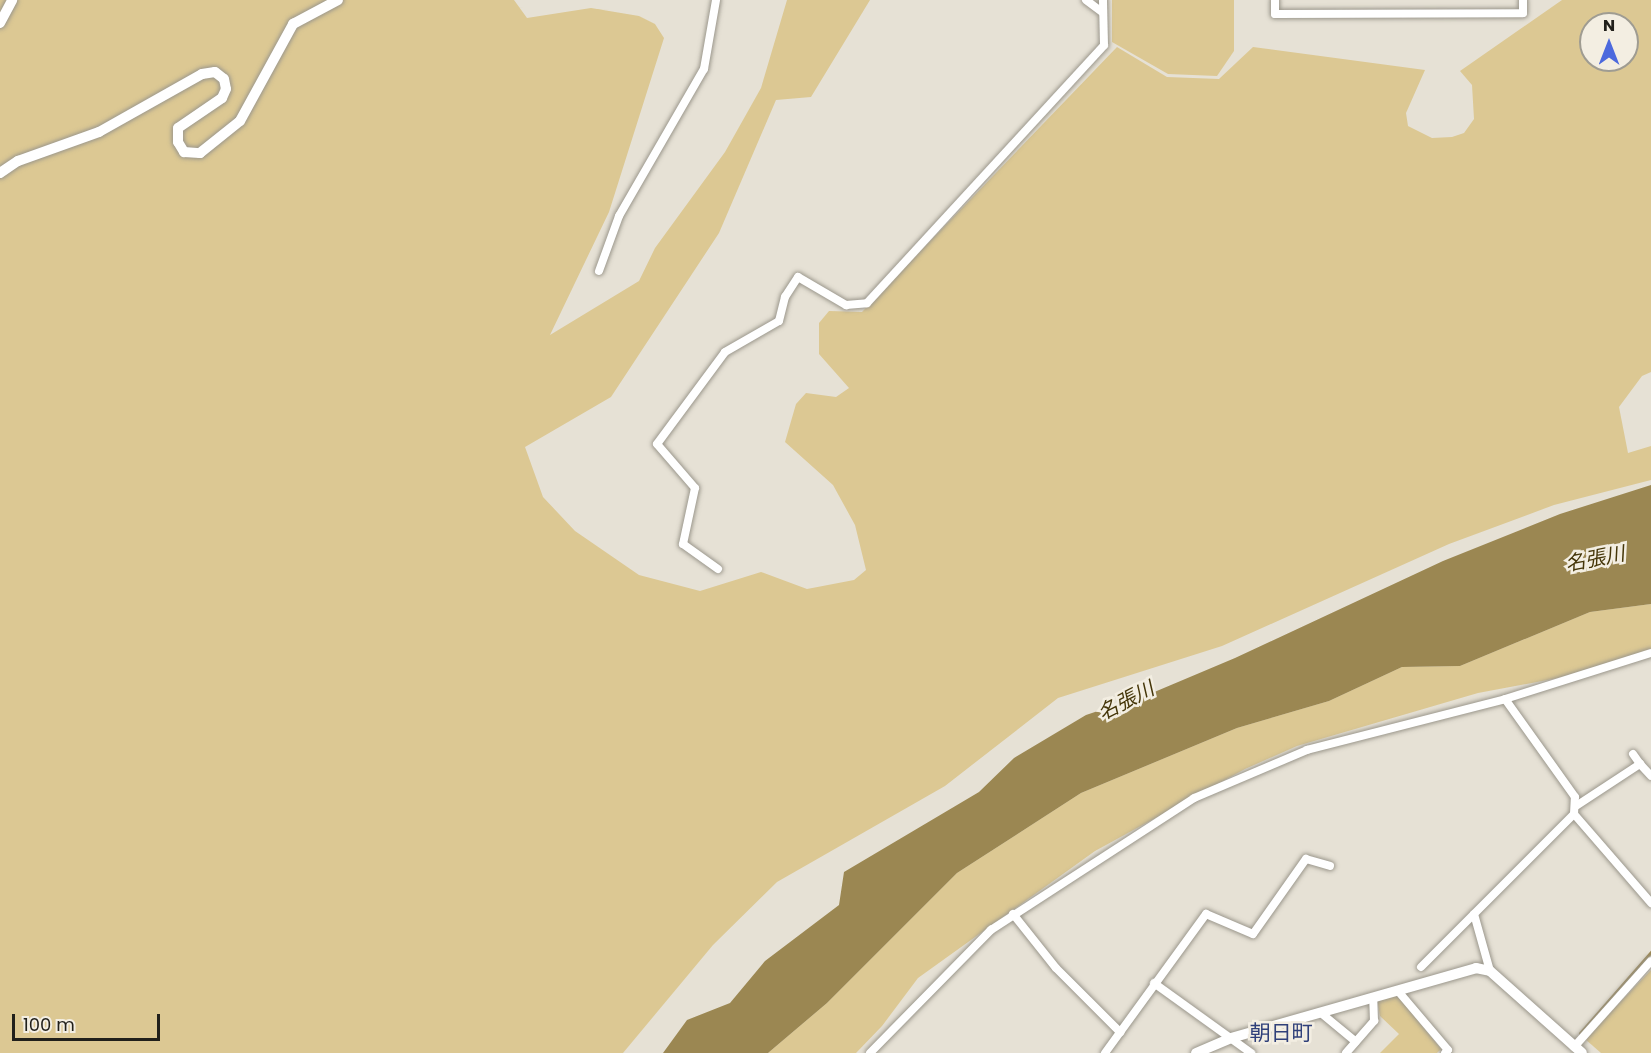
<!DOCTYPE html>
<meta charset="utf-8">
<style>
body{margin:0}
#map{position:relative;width:1651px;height:1053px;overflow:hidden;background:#e6e1d5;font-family:Poppins,"Noto Sans JP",sans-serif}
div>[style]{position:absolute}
.green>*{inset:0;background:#dcc893}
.water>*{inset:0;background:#9b8752}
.stream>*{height:3px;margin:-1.5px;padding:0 1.5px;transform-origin:1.5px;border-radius:1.5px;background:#9b8752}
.roads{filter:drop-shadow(0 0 2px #9b978c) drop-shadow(0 0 2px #9b978c)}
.street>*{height:8px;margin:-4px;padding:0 4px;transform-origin:4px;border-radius:4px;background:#fff}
.secondary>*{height:10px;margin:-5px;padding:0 5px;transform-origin:5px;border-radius:5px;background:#fff}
span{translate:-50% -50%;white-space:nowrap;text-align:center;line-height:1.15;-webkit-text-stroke:5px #f3eee2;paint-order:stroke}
.water-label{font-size:20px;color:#453609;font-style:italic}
.quarter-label{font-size:21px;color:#30407a}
.north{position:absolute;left:1579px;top:12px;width:60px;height:60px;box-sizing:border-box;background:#f3eee2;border:2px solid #9f9c92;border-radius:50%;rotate:0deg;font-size:16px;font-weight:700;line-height:24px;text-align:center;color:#21201b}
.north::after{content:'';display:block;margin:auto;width:21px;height:27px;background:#4c69dd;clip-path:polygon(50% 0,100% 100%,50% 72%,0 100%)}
.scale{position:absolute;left:12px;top:1014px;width:148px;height:27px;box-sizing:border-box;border:3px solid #21201b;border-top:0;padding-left:8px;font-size:18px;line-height:21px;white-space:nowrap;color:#21201b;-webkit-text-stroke:4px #f3eee2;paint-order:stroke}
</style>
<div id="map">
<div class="green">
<div style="clip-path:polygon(evenodd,0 0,514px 0,527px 18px,591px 8px,639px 16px,655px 24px,664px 38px,609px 212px,550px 335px,639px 281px,655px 248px,725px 152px,761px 88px,787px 0,870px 0,811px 97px,776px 100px,719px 233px,611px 397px,525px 447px,543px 497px,575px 531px,639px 575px,700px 591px,761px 572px,807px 589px,854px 580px,866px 570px,855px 525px,833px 485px,785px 442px,796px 404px,806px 393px,836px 397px,849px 388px,819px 354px,819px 323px,829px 311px,862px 312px,1117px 47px,1167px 77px,1219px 79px,1253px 47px,1425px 70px,1406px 113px,1408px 126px,1432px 138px,1452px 137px,1464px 133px,1474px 119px,1472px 85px,1460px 71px,1562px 0,1651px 0,1651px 372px,1642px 376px,1619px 407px,1628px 453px,1651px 446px,1651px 480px,1554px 505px,1449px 544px,1222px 646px,1058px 698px,945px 786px,777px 882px,713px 945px,623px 1053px,0 1053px,0 0,1591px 24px,1627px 24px,1627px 60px,1591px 60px,1591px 24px)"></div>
<div style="clip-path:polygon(1112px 0,1234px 0,1234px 51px,1217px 76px,1168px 74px,1112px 42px)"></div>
<div style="clip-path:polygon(1651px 604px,1651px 650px,1558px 678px,1478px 693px,1297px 746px,1245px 769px,1095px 851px,918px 978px,882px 1026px,856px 1053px,768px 1053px,827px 1003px,957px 873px,1081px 793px,1237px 728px,1329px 701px,1402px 667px,1460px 666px,1590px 612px)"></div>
<div style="clip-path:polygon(1651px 970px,1651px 1053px,1601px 1053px,1585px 1039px)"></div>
<div style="clip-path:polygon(1396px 994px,1441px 1049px,1437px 1053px,1380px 1053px,1399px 1034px,1380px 1016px,1377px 998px)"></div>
</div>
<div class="water">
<div style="clip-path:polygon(1651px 485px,1651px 604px,1590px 612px,1460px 666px,1402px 667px,1329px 701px,1237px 728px,1081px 793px,957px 873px,827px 1003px,768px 1053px,663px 1053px,687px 1020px,730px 1003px,765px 961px,839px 905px,844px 872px,979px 792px,1014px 758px,1086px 715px,1152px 693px,1235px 658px,1443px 561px,1560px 514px)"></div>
</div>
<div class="stream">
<div style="left:1580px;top:1033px;width:108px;rotate:-48.8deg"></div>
</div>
<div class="roads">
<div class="street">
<div style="left:1086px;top:0;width:21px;rotate:37deg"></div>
<div style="left:1275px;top:0;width:14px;rotate:90deg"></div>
<div style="left:1275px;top:14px;width:248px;rotate:-0.2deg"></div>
<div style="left:1523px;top:13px;width:13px;rotate:-90deg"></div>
<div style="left:599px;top:271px;width:59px;rotate:-70deg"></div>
<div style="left:619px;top:216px;width:170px;rotate:-60deg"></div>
<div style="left:704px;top:69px;width:70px;rotate:-80.1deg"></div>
<div style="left:718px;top:569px;width:43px;rotate:-144.5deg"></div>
<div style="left:683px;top:544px;width:57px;rotate:-77.9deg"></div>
<div style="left:695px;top:488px;width:58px;rotate:-130.8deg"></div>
<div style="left:657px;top:444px;width:114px;rotate:-53.5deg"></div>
<div style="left:725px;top:352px;width:62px;rotate:-29.9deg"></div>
<div style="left:779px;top:321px;width:25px;rotate:-76deg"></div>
<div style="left:785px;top:297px;width:24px;rotate:-57deg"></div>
<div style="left:798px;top:277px;width:56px;rotate:30.3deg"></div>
<div style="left:846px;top:305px;width:21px;rotate:-5deg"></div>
<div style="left:867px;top:303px;width:350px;rotate:-47.4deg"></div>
<div style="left:1104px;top:45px;width:45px;rotate:-91.3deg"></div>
<div style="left:1633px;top:754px;width:12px;rotate:55deg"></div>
<div style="left:1576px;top:806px;width:77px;rotate:-33.3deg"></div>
<div style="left:1640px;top:764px;width:16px;rotate:47deg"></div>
<div style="left:1574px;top:814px;width:118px;rotate:49.1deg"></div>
<div style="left:1013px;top:914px;width:69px;rotate:51.5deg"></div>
<div style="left:1056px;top:968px;width:91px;rotate:45deg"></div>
<div style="left:1474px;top:914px;width:59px;rotate:74.3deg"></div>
<div style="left:1421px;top:967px;width:216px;rotate:-45deg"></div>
<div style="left:1574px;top:814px;width:17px;rotate:-87deg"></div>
<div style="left:1575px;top:797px;width:120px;rotate:-125.5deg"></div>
<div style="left:1154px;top:983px;width:120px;rotate:35.8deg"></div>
<div style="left:1398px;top:991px;width:77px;rotate:49.7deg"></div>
<div style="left:1448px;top:1050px;width:4px;rotate:135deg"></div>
<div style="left:1321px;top:1013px;width:45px;rotate:39.6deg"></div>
<div style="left:1574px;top:1047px;width:115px;rotate:-48.2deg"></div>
<div style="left:870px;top:1053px;width:173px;rotate:-45.5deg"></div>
<div style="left:991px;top:930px;width:242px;rotate:-33deg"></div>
<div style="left:1194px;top:798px;width:123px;rotate:-23deg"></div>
<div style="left:1307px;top:750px;width:204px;rotate:-14.4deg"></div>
<div style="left:1505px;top:699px;width:153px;rotate:-17.5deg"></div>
<div style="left:1105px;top:1053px;width:172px;rotate:-54deg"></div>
<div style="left:1206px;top:914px;width:51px;rotate:23.1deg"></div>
<div style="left:1253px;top:934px;width:92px;rotate:-54.8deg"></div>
<div style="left:1306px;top:859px;width:25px;rotate:16deg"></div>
<div style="left:1346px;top:1053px;width:43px;rotate:-48.8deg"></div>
<div style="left:1374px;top:1021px;width:23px;rotate:-92deg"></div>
</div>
<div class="secondary">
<div style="left:0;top:23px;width:26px;rotate:-62deg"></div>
<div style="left:0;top:173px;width:22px;rotate:-34deg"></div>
<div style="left:18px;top:161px;width:86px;rotate:-19.7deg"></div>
<div style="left:99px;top:132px;width:118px;rotate:-29.4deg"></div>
<div style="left:202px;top:74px;width:13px;rotate:-9deg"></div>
<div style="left:215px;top:72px;width:11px;rotate:38deg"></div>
<div style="left:224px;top:79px;width:10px;rotate:79deg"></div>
<div style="left:226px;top:89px;width:10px;rotate:114deg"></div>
<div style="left:222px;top:98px;width:53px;rotate:145.7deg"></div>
<div style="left:178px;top:128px;width:14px;rotate:90deg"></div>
<div style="left:178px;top:142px;width:12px;rotate:59deg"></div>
<div style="left:184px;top:152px;width:16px;rotate:4deg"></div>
<div style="left:200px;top:153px;width:51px;rotate:-38.7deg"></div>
<div style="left:240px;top:121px;width:111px;rotate:-61.3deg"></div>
<div style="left:293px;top:24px;width:51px;rotate:-28.1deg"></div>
<div style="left:1196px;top:1053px;width:38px;rotate:-23deg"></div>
<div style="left:1231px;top:1038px;width:255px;rotate:-15.9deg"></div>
<div style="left:1476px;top:968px;width:14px;rotate:12deg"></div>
<div style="left:1490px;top:971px;width:123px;rotate:41.7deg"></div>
</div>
</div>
<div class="water-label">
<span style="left:1595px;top:559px;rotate:-11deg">名張川</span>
<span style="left:1126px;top:701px;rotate:-27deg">名張川</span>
</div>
<div class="quarter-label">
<span style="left:1281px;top:1033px">朝日町</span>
</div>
<div class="north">N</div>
<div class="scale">100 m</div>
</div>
